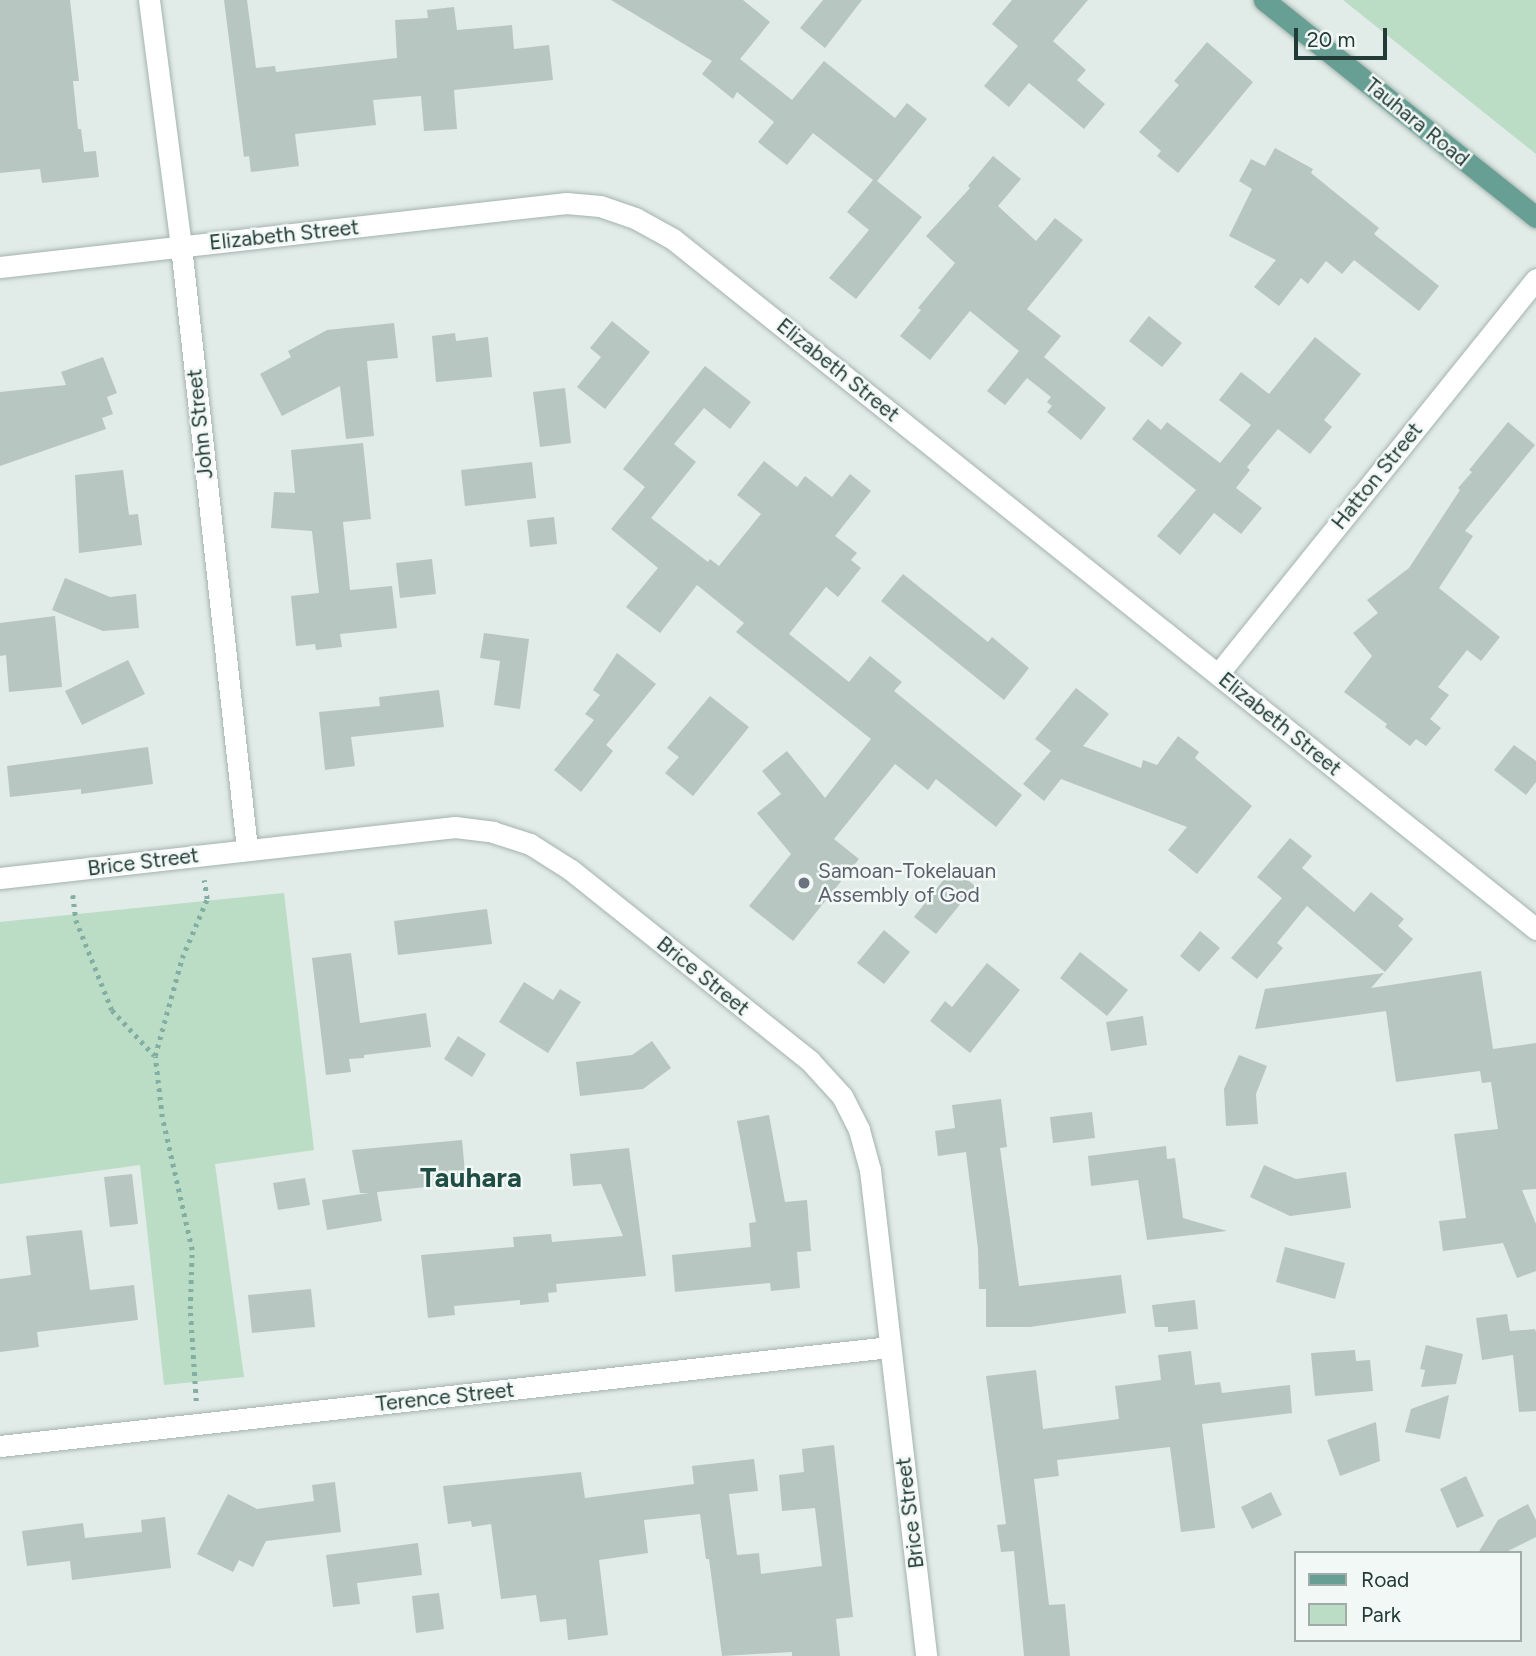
<!DOCTYPE html>
<style>
body{margin:0}
#map{position:relative;width:1536px;height:1656px;overflow:hidden;background:#e1ebe7;font-family:Figtree,sans-serif}
div>[style]{position:absolute}
.green>*{inset:0;background:#bbdcc5}
.building>*{inset:0;background:#b7c6c0}
.path>*{height:4.5px;margin-top:-2.25px;transform-origin:0;background:repeating-linear-gradient(90deg,#83aea3 0 3.5px,transparent 0 8.5px)}
.roads{filter:drop-shadow(0 0 2px #a4b3ae) drop-shadow(0 0 2px #a4b3ae)}
.minor>*{height:21px;margin:-10.5px;padding:0 10.5px;transform-origin:10.5px;border-radius:10.5px;background:#fff}
.major>*{height:21px;margin:-10.5px;padding:0 10.5px;transform-origin:10.5px;border-radius:10.5px;background:#679f94}
.dots>*{width:19px;height:19px;translate:-50% -50%;box-sizing:border-box;border:4px solid #f2f8f5;border-radius:50%}
span{translate:-50% -50%;white-space:nowrap;text-align:center;line-height:1.15;-webkit-text-stroke:5px #f2f8f5;paint-order:stroke}
.street-label{font-size:21px;color:#223b36}
.worship-label{font-size:21px;color:#5b616d}
.left{translate:0 -50%;text-align:left}
.district-label{font-size:28px;color:#1f4d44;font-weight:700}
.legend{position:absolute;left:1294px;top:1551px;width:228px;height:91px;box-sizing:border-box;background:#f2f8f5;border:2px solid #9faca9;margin:0;padding:9px 12px;list-style:none;font-size:21px;color:#223b36}
.legend li{display:flex;align-items:center;gap:14px;height:35px}
.legend b{width:35px;border:2px solid #9faca9}
.scale{position:absolute;left:1294px;top:28px;width:93px;height:32px;box-sizing:border-box;border:4px solid #223b36;border-top:0;padding-left:9px;font-size:21px;line-height:24px;white-space:nowrap;color:#223b36;-webkit-text-stroke:5px #f2f8f5;paint-order:stroke}
</style>
<div id="map">
<div class="green">
<div style="clip-path:polygon(1343px 0,1536px 0,1536px 154px)"></div>
<div style="clip-path:polygon(284px 893px,314px 1150px,215px 1164px,244px 1377px,164px 1385px,140px 1165px,0 1184px,0 922px)"></div>
</div>
<div class="building">
<div style="clip-path:polygon(0 0,70px 0,79px 81px,73px 81px,78px 129px,81px 129px,84px 152px,96px 151px,99px 177px,42px 183px,40px 169px,0 173px)"></div>
<div style="clip-path:polygon(224px 0,247px 0,256px 68px,275px 66px,276px 72px,397px 58px,395px 20px,428px 18px,427px 10px,454px 7px,457px 30px,512px 25px,514px 49px,549px 45px,553px 80px,454px 90px,457px 129px,424px 131px,421px 96px,373px 100px,376px 125px,295px 134px,299px 166px,251px 172px,249px 156px,244px 157px)"></div>
<div style="clip-path:polygon(611px 0,743px 0,770px 22px,740px 59px,792px 100px,824px 61px,895px 118px,907px 103px,927px 119px,877px 181px,922px 217px,856px 299px,829px 278px,869px 230px,847px 212px,873px 180px,813px 133px,787px 165px,758px 142px,774px 122px,737px 92px,733px 99px,702px 74px,712px 61px)"></div>
<div style="clip-path:polygon(823px 0,862px 0,825px 48px,800px 28px)"></div>
<div style="clip-path:polygon(1012px 0,1088px 0,1053px 41px,1086px 70px,1077px 80px,1105px 104px,1084px 129px,1029px 83px,1009px 107px,984px 86px,1018px 46px,992px 24px)"></div>
<div style="clip-path:polygon(1207px 42px,1253px 82px,1178px 173px,1157px 156px,1161px 151px,1139px 132px,1179px 85px,1174px 81px)"></div>
<div style="clip-path:polygon(1275px 148px,1313px 169px,1311px 173px,1379px 228px,1374px 234px,1439px 286px,1419px 311px,1354px 260px,1342px 274px,1326px 261px,1308px 284px,1301px 278px,1279px 306px,1254px 287px,1276px 260px,1229px 236px,1252px 189px,1239px 181px,1251px 159px,1265px 166px)"></div>
<div style="clip-path:polygon(993px 156px,1021px 179px,998px 206px,1036px 241px,1055px 218px,1083px 240px,1027px 309px,1061px 336px,1044px 357px,1106px 408px,1081px 440px,1047px 412px,1052px 406px,1047px 402px,1051px 397px,1027px 378px,1005px 405px,987px 391px,1019px 351px,970px 311px,930px 360px,900px 336px,921px 310px,918px 308px,955px 263px,926px 236px,970px 188px,968px 186px)"></div>
<div style="clip-path:polygon(1149px 316px,1182px 343px,1162px 367px,1129px 341px)"></div>
<div style="clip-path:polygon(612px 321px,650px 352px,605px 409px,577px 387px,601px 357px,590px 348px)"></div>
<div style="clip-path:polygon(394px 323px,398px 358px,367px 361px,374px 436px,346px 439px,340px 386px,282px 416px,260px 374px,291px 357px,288px 351px,327px 330px)"></div>
<div style="clip-path:polygon(455px 333px,456px 341px,488px 337px,492px 377px,436px 382px,432px 336px)"></div>
<div style="clip-path:polygon(1315px 337px,1361px 374px,1324px 420px,1332px 427px,1310px 454px,1278px 429px,1247px 467px,1250px 470px,1236px 488px,1262px 508px,1241px 534px,1214px 513px,1180px 555px,1157px 536px,1196px 490px,1132px 439px,1148px 419px,1161px 430px,1167px 422px,1220px 463px,1251px 425px,1219px 400px,1241px 372px,1269px 394px)"></div>
<div style="clip-path:polygon(103px 357px,117px 393px,107px 397px,113px 414px,102px 418px,106px 429px,0 466px,0 392px,66px 385px,61px 372px)"></div>
<div style="clip-path:polygon(705px 366px,751px 402px,730px 429px,704px 408px,674px 444px,696px 462px,651px 518px,708px 562px,710px 559px,719px 566px,761px 514px,737px 495px,764px 461px,797px 487px,805px 476px,832px 497px,850px 474px,871px 491px,835px 536px,857px 553px,851px 560px,861px 568px,838px 597px,826px 587px,789px 634px,849px 682px,870px 656px,902px 682px,894px 691px,1022px 795px,996px 827px,936px 779px,928px 790px,895px 764px,834px 839px,859px 859px,793px 941px,749px 906px,791px 854px,757px 813px,781px 794px,762px 771px,787px 751px,825px 798px,871px 739px,736px 632px,744px 623px,697px 585px,660px 633px,626px 607px,658px 568px,611px 529px,645px 487px,623px 469px)"></div>
<div style="clip-path:polygon(565px 388px,571px 443px,540px 447px,533px 392px)"></div>
<div style="clip-path:polygon(1508px 422px,1535px 445px,1465px 531px,1473px 536px,1439px 588px,1500px 637px,1481px 661px,1467px 650px,1438px 687px,1449px 695px,1430px 719px,1441px 728px,1426px 746px,1416px 739px,1410px 746px,1385px 727px,1387px 724px,1344px 692px,1372px 656px,1353px 633px,1378px 613px,1367px 600px,1409px 568px,1460px 490px,1458px 488px,1472px 472px,1469px 470px)"></div>
<div style="clip-path:polygon(363px 443px,371px 519px,343px 522px,350px 590px,392px 586px,397px 628px,340px 634px,342px 647px,316px 650px,315px 644px,296px 646px,291px 596px,319px 593px,312px 531px,271px 528px,274px 492px,295px 493px,291px 450px)"></div>
<div style="clip-path:polygon(532px 462px,536px 498px,465px 506px,461px 470px)"></div>
<div style="clip-path:polygon(123px 470px,129px 515px,138px 514px,142px 545px,79px 553px,75px 475px)"></div>
<div style="clip-path:polygon(554px 517px,557px 544px,530px 547px,527px 520px)"></div>
<div style="clip-path:polygon(432px 559px,436px 594px,400px 598px,396px 563px)"></div>
<div style="clip-path:polygon(903px 574px,988px 642px,992px 637px,1029px 668px,1004px 700px,881px 601px)"></div>
<div style="clip-path:polygon(65px 578px,110px 597px,136px 594px,139px 628px,103px 631px,52px 610px)"></div>
<div style="clip-path:polygon(55px 616px,62px 687px,9px 692px,6px 655px,0 656px,0 623px)"></div>
<div style="clip-path:polygon(484px 633px,529px 639px,520px 709px,494px 705px,500px 661px,480px 658px)"></div>
<div style="clip-path:polygon(617px 653px,656px 684px,606px 745px,613px 751px,581px 792px,554px 770px,594px 720px,585px 714px,600px 695px,593px 690px)"></div>
<div style="clip-path:polygon(128px 660px,145px 694px,82px 725px,65px 691px)"></div>
<div style="clip-path:polygon(1076px 688px,1109px 714px,1083px 746px,1141px 768px,1143px 760px,1157px 765px,1178px 736px,1199px 752px,1195px 758px,1252px 806px,1197px 874px,1168px 850px,1187px 827px,1061px 779px,1044px 801px,1023px 784px,1051px 751px,1035px 739px)"></div>
<div style="clip-path:polygon(439px 690px,444px 727px,351px 737px,355px 766px,325px 770px,319px 712px,380px 706px,379px 697px)"></div>
<div style="clip-path:polygon(710px 696px,749px 727px,693px 796px,665px 773px,679px 757px,667px 748px)"></div>
<div style="clip-path:polygon(1514px 745px,1536px 761px,1536px 782px,1526px 795px,1494px 770px)"></div>
<div style="clip-path:polygon(148px 747px,153px 784px,81px 794px,81px 789px,10px 797px,7px 766px)"></div>
<div style="clip-path:polygon(1290px 838px,1312px 856px,1302px 868px,1354px 912px,1371px 892px,1404px 919px,1398px 926px,1413px 939px,1385px 972px,1307px 906px,1277px 943px,1283px 948px,1257px 979px,1231px 958px,1282px 898px,1257px 877px)"></div>
<div style="clip-path:polygon(953px 868px,975px 886px,936px 934px,914px 917px)"></div>
<div style="clip-path:polygon(487px 909px,492px 944px,398px 955px,394px 921px)"></div>
<div style="clip-path:polygon(884px 930px,910px 952px,884px 984px,857px 963px)"></div>
<div style="clip-path:polygon(1200px 931px,1220px 948px,1199px 972px,1180px 956px)"></div>
<div style="clip-path:polygon(1080px 952px,1128px 990px,1107px 1016px,1060px 978px)"></div>
<div style="clip-path:polygon(351px 953px,360px 1023px,426px 1013px,431px 1047px,364px 1055px,364px 1058px,349px 1059px,351px 1072px,326px 1075px,312px 958px)"></div>
<div style="clip-path:polygon(987px 963px,1020px 990px,970px 1053px,930px 1021px,945px 1001px,952px 1007px)"></div>
<div style="clip-path:polygon(1481px 971px,1493px 1049px,1536px 1043px,1536px 1189px,1522px 1190px,1536px 1224px,1536px 1271px,1517px 1278px,1503px 1243px,1443px 1251px,1439px 1221px,1466px 1218px,1454px 1134px,1498px 1129px,1491px 1082px,1482px 1083px,1480px 1071px,1396px 1082px,1386px 1011px,1255px 1029px,1265px 989px,1384px 973px,1371px 988px)"></div>
<div style="clip-path:polygon(524px 982px,553px 1000px,560px 989px,581px 1002px,548px 1053px,499px 1022px)"></div>
<div style="clip-path:polygon(1143px 1016px,1147px 1045px,1111px 1051px,1106px 1022px)"></div>
<div style="clip-path:polygon(458px 1036px,486px 1054px,472px 1077px,444px 1059px)"></div>
<div style="clip-path:polygon(652px 1041px,671px 1068px,643px 1089px,580px 1096px,576px 1062px,632px 1055px)"></div>
<div style="clip-path:polygon(1239px 1055px,1267px 1066px,1256px 1094px,1258px 1124px,1226px 1126px,1224px 1089px)"></div>
<div style="clip-path:polygon(1001px 1099px,1007px 1147px,1000px 1148px,1019px 1286px,1121px 1275px,1126px 1313px,1030px 1327px,986px 1327px,986px 1289px,979px 1289px,978px 1249px,966px 1152px,938px 1156px,935px 1131px,955px 1128px,952px 1105px)"></div>
<div style="clip-path:polygon(1092px 1112px,1095px 1138px,1053px 1143px,1050px 1117px)"></div>
<div style="clip-path:polygon(769px 1115px,785px 1202px,807px 1200px,811px 1251px,797px 1252px,800px 1288px,771px 1291px,770px 1283px,675px 1292px,672px 1255px,751px 1247px,749px 1223px,756px 1222px,737px 1121px)"></div>
<div style="clip-path:polygon(462px 1140px,466px 1183px,377px 1192px,382px 1221px,327px 1230px,322px 1200px,369px 1193px,360px 1193px,352px 1150px)"></div>
<div style="clip-path:polygon(1166px 1146px,1167px 1159px,1175px 1158px,1183px 1218px,1227px 1231px,1147px 1240px,1138px 1180px,1091px 1186px,1088px 1156px)"></div>
<div style="clip-path:polygon(629px 1148px,646px 1276px,556px 1284px,557px 1292px,548px 1293px,549px 1302px,520px 1305px,520px 1300px,454px 1306px,455px 1315px,428px 1318px,421px 1255px,514px 1247px,513px 1237px,551px 1234px,552px 1242px,623px 1236px,601px 1184px,573px 1186px,570px 1154px)"></div>
<div style="clip-path:polygon(1264px 1165px,1296px 1179px,1346px 1172px,1351px 1208px,1290px 1216px,1250px 1197px)"></div>
<div style="clip-path:polygon(132px 1174px,138px 1224px,110px 1227px,104px 1177px)"></div>
<div style="clip-path:polygon(305px 1178px,310px 1205px,278px 1210px,273px 1183px)"></div>
<div style="clip-path:polygon(82px 1230px,90px 1290px,134px 1285px,138px 1320px,37px 1332px,39px 1347px,0 1352px,0 1279px,31px 1275px,26px 1236px)"></div>
<div style="clip-path:polygon(1285px 1247px,1345px 1263px,1335px 1299px,1276px 1282px)"></div>
<div style="clip-path:polygon(311px 1289px,315px 1327px,252px 1333px,248px 1295px)"></div>
<div style="clip-path:polygon(1195px 1300px,1198px 1329px,1168px 1332px,1168px 1327px,1155px 1327px,1152px 1305px)"></div>
<div style="clip-path:polygon(1507px 1314px,1510px 1331px,1535px 1329px,1536px 1332px,1536px 1411px,1519px 1412px,1513px 1355px,1482px 1360px,1476px 1318px)"></div>
<div style="clip-path:polygon(1426px 1345px,1463px 1354px,1456px 1384px,1421px 1387px,1425px 1370px,1420px 1369px)"></div>
<div style="clip-path:polygon(1355px 1350px,1356px 1361px,1370px 1360px,1373px 1391px,1315px 1396px,1311px 1353px)"></div>
<div style="clip-path:polygon(1191px 1351px,1195px 1385px,1220px 1382px,1222px 1393px,1290px 1385px,1292px 1413px,1202px 1424px,1215px 1528px,1181px 1532px,1170px 1447px,1057px 1460px,1059px 1476px,1034px 1479px,1049px 1605px,1065px 1604px,1070px 1656px,1024px 1656px,1014px 1551px,1001px 1552px,997px 1525px,1006px 1524px,986px 1376px,1036px 1370px,1043px 1429px,1119px 1419px,1115px 1386px,1161px 1380px,1158px 1355px)"></div>
<div style="clip-path:polygon(1449px 1395px,1440px 1439px,1405px 1432px,1411px 1409px)"></div>
<div style="clip-path:polygon(1376px 1422px,1380px 1461px,1340px 1476px,1327px 1440px)"></div>
<div style="clip-path:polygon(834px 1445px,853px 1617px,836px 1619px,840px 1656px,792px 1656px,792px 1652px,722px 1656px,709px 1559px,706px 1559px,700px 1514px,644px 1520px,648px 1553px,599px 1560px,608px 1635px,568px 1640px,566px 1619px,540px 1622px,536px 1595px,501px 1599px,491px 1524px,472px 1527px,471px 1521px,448px 1524px,443px 1486px,581px 1472px,585px 1498px,694px 1484px,692px 1466px,754px 1459px,758px 1491px,729px 1494px,737px 1555px,759px 1553px,761px 1574px,822px 1566px,815px 1508px,782px 1511px,779px 1475px,804px 1472px,802px 1449px)"></div>
<div style="clip-path:polygon(1466px 1476px,1484px 1516px,1457px 1528px,1440px 1489px)"></div>
<div style="clip-path:polygon(335px 1482px,341px 1532px,266px 1541px,253px 1567px,239px 1560px,233px 1572px,197px 1554px,228px 1494px,257px 1509px,314px 1501px,312px 1485px)"></div>
<div style="clip-path:polygon(1271px 1492px,1282px 1515px,1252px 1529px,1241px 1507px)"></div>
<div style="clip-path:polygon(1528px 1504px,1536px 1520px,1536px 1537px,1504px 1553px,1478px 1553px,1498px 1520px)"></div>
<div style="clip-path:polygon(165px 1517px,171px 1568px,72px 1580px,70px 1561px,27px 1566px,22px 1531px,83px 1523px,85px 1538px,142px 1532px,141px 1520px)"></div>
<div style="clip-path:polygon(418px 1543px,422px 1575px,357px 1583px,360px 1604px,333px 1607px,326px 1555px)"></div>
<div style="clip-path:polygon(439px 1593px,444px 1629px,416px 1633px,412px 1596px)"></div>
</div>
<div class="path">
<div style="left:73px;top:895px;width:25px;rotate:83deg"></div>
<div style="left:76px;top:920px;width:97px;rotate:68.2deg"></div>
<div style="left:112px;top:1010px;width:62px;rotate:47deg"></div>
<div style="left:196px;top:1401px;width:92px;rotate:-93.7deg"></div>
<div style="left:190px;top:1309px;width:59px;rotate:-88.1deg"></div>
<div style="left:192px;top:1250px;width:136px;rotate:-102.7deg"></div>
<div style="left:162px;top:1117px;width:61px;rotate:-96.5deg"></div>
<div style="left:155px;top:1056px;width:102px;rotate:-74.6deg"></div>
<div style="left:182px;top:958px;width:64px;rotate:-67deg"></div>
<div style="left:207px;top:899px;width:19px;rotate:-99deg"></div>
</div>
<div class="roads">
<div class="minor">
<div style="left:149px;top:0;width:248px;rotate:82.6deg"></div>
<div style="left:181px;top:246px;width:607px;rotate:83.75deg"></div>
<div style="left:0;top:267px;width:570px;rotate:-6.45deg"></div>
<div style="left:566px;top:203px;width:34px;rotate:5deg"></div>
<div style="left:600px;top:206px;width:37px;rotate:19deg"></div>
<div style="left:635px;top:218px;width:43px;rotate:28.9deg"></div>
<div style="left:673px;top:239px;width:1105px;rotate:38.64deg"></div>
<div style="left:1218px;top:674px;width:507px;rotate:-51.16deg"></div>
<div style="left:0;top:878px;width:458px;rotate:-6.4deg"></div>
<div style="left:455px;top:827px;width:38px;rotate:7deg"></div>
<div style="left:493px;top:832px;width:39px;rotate:18deg"></div>
<div style="left:530px;top:844px;width:49px;rotate:32.4deg"></div>
<div style="left:571px;top:870px;width:306px;rotate:38.6deg"></div>
<div style="left:810px;top:1061px;width:47px;rotate:47.6deg"></div>
<div style="left:842px;top:1096px;width:38px;rotate:63deg"></div>
<div style="left:859px;top:1130px;width:41px;rotate:74.6deg"></div>
<div style="left:870px;top:1170px;width:489px;rotate:83.4deg"></div>
<div style="left:0;top:1446px;width:895px;rotate:-6.35deg"></div>
</div>
<div class="major">
<div style="left:1264px;top:0;width:348px;rotate:38.6deg"></div>
</div>
</div>
<div class="dots">
<div style="left:804px;top:883px;background:#6b7280"></div>
</div>
<div class="street-label">
<span style="left:1417px;top:122px;rotate:39deg">Tauhara Road</span>
<span style="left:284px;top:235px;rotate:-6deg">Elizabeth Street</span>
<span style="left:838px;top:370px;rotate:39deg">Elizabeth Street</span>
<span style="left:200px;top:424px;rotate:-96deg">John Street</span>
<span style="left:1377px;top:476px;rotate:-51deg">Hatton Street</span>
<span style="left:1280px;top:724px;rotate:39deg">Elizabeth Street</span>
<span style="left:143px;top:862px;rotate:-7deg">Brice Street</span>
<span style="left:703px;top:976px;rotate:39deg">Brice Street</span>
<span style="left:445px;top:1397px;rotate:-6deg">Terence Street</span>
<span style="left:910px;top:1513px;rotate:-97deg">Brice Street</span>
</div>
<div class="worship-label">
<span class="left" style="left:818px;top:883px">Samoan-Tokelauan<br>Assembly of God</span>
</div>
<div class="district-label">
<span style="left:471px;top:1177px">Tauhara</span>
</div>
<ul class="legend">
<li><b style="height:9px;background:#679f94"></b>Road</li>
<li><b style="height:19px;background:#bbdcc5"></b>Park</li>
</ul>
<div class="scale">20 m</div>
</div>
